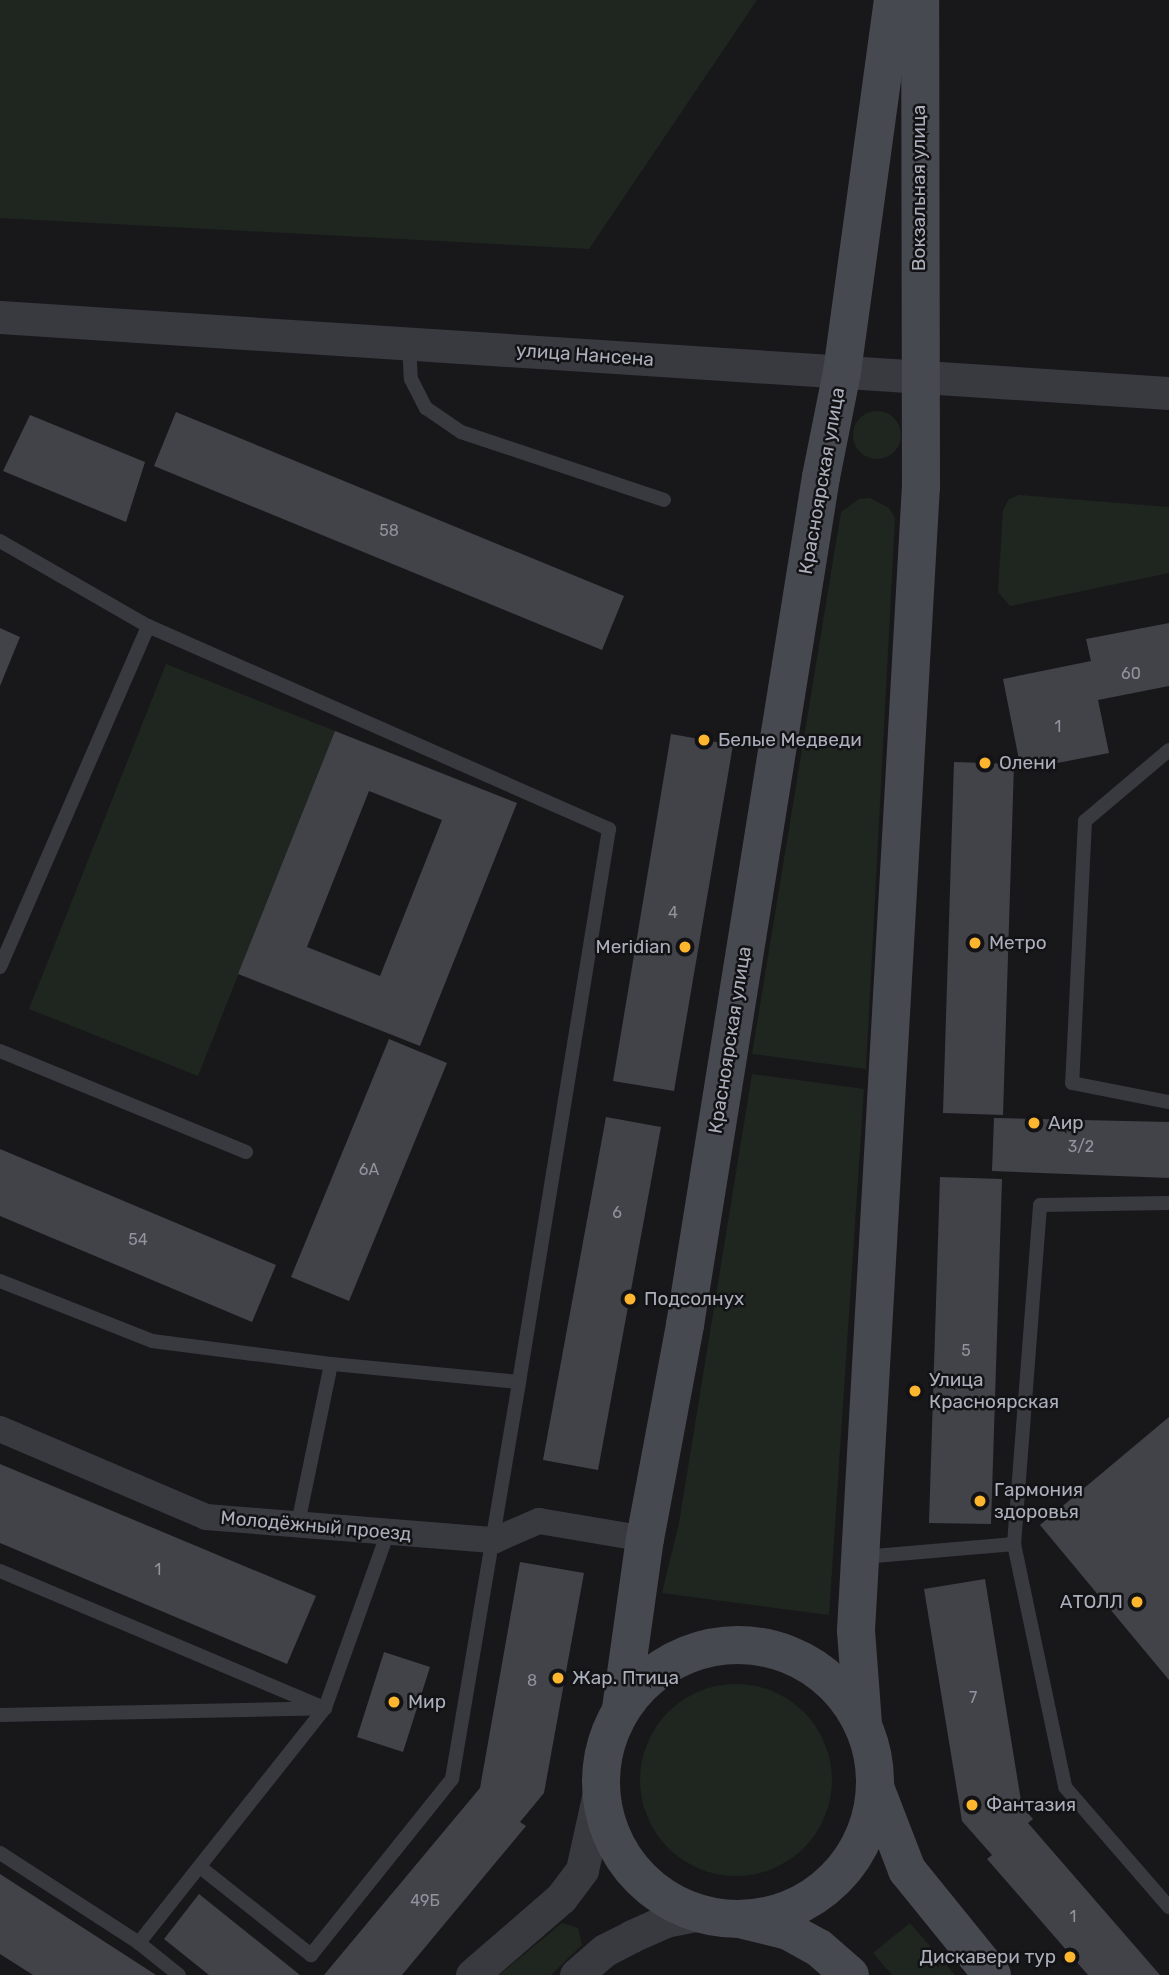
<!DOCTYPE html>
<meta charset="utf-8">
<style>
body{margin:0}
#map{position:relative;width:1169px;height:1975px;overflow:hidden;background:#18181b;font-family:Rubik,sans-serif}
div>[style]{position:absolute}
.green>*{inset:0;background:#1e261f}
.round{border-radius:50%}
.building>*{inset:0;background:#424348}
.service>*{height:14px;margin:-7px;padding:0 7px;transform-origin:7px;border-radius:7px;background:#393a40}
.minor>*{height:26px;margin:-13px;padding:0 13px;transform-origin:13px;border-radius:13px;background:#393a40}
.tertiary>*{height:33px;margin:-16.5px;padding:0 16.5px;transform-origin:16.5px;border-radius:16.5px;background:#393a40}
.secondary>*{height:38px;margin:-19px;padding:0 19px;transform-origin:19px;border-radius:19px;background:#474950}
.secondary>.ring{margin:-19px;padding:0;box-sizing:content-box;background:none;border:38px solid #474950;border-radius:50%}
.dots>*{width:19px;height:19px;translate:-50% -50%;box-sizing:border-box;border:4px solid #131316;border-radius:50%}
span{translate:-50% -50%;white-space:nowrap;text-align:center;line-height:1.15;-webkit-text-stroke:5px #131316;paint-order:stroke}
.number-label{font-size:16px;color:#90949e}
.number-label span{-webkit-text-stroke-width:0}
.street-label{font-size:19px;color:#aaafbb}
.poi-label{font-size:19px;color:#aaafbb}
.left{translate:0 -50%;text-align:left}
.right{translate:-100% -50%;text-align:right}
</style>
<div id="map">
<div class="green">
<div style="clip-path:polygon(0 0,757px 0,589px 249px,0 218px)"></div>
<div class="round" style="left:853px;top:411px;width:48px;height:48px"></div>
<div style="clip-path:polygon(1019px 495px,1169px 507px,1169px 573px,1010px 606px,998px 592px,1003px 510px,1009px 499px)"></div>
<div style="clip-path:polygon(870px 498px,889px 508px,895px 518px,866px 1069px,752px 1054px,841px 512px,859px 499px)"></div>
<div style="clip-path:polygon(166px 664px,335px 731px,198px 1076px,29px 1009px)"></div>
<div style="clip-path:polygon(752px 1074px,864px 1089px,829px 1615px,662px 1593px,679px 1523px)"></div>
<div class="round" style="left:640px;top:1684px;width:192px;height:192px"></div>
<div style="clip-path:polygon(562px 1923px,578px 1928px,582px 1945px,551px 1975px,499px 1975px)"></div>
<div style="clip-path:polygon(910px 1923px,955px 1975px,892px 1975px,873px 1953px)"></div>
</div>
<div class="building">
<div style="clip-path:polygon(176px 412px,624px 596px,602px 650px,154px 466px)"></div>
<div style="clip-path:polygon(30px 415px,145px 462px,126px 522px,3px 471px)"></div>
<div style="clip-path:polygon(1169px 623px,1169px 686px,1098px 700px,1109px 753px,1021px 770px,1003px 679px,1091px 661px,1086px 639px)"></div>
<div style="clip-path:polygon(0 628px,20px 637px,0 686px)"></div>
<div style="clip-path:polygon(evenodd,335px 731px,517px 803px,420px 1046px,238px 974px,335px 731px,369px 791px,442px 820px,380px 976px,307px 947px,369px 791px)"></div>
<div style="clip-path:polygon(671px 734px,733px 745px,674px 1091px,613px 1081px)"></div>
<div style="clip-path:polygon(954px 762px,1014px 764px,1003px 1115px,943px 1113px)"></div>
<div style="clip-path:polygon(389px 1039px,447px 1063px,349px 1301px,291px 1277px)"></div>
<div style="clip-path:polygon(606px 1117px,661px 1127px,598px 1470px,543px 1460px)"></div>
<div style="clip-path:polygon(994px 1118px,1169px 1122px,1169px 1178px,992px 1171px)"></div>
<div style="clip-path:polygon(0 1149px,276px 1265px,252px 1322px,0 1216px)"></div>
<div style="clip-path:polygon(940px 1177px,1002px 1179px,991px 1524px,929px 1523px)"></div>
<div style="clip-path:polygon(1169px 1417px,1169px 1680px,1040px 1525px)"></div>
<div style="clip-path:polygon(0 1464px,316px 1596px,287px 1664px,0 1543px)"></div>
<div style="clip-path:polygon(520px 1562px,584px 1573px,544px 1793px,520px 1822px,526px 1826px,402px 1975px,324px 1975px,480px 1788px)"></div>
<div style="clip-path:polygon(985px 1579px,1022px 1807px,1033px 1819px,1028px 1823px,1160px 1975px,1088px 1975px,987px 1859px,992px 1855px,962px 1821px,924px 1589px)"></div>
<div style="clip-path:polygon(384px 1652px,430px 1667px,403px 1752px,357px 1737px)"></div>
<div style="clip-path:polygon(0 1874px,156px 1975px,33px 1975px,0 1954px)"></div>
<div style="clip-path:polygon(199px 1894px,300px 1975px,209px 1975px,164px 1939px)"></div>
</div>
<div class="service">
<div style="left:409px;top:344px;width:35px;rotate:87deg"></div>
<div style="left:411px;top:379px;width:33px;rotate:63deg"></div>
<div style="left:426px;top:408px;width:42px;rotate:34.4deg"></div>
<div style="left:461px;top:432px;width:214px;rotate:18.5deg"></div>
<div style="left:0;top:541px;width:171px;rotate:29.9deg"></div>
<div style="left:1169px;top:750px;width:110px;rotate:139.8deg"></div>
<div style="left:1085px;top:821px;width:262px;rotate:92.8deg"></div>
<div style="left:1072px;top:1083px;width:99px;rotate:11.1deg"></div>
<div style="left:0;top:967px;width:372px;rotate:-66.5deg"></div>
<div style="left:148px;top:626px;width:504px;rotate:23.77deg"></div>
<div style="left:609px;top:829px;width:560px;rotate:99.24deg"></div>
<div style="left:519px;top:1382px;width:189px;rotate:-174.5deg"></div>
<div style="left:331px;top:1364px;width:162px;rotate:101.7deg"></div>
<div style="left:0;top:1051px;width:266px;rotate:22.3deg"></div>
<div style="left:0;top:1281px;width:163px;rotate:21.5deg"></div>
<div style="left:152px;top:1341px;width:180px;rotate:7.3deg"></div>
<div style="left:1014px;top:1544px;width:248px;rotate:78.1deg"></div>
<div style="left:1065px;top:1787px;width:159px;rotate:49.1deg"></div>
<div style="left:863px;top:1557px;width:152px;rotate:-4.9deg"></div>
<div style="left:1014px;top:1544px;width:340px;rotate:-85.6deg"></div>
<div style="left:1040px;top:1205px;width:129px;rotate:-0.9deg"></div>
<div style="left:0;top:1571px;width:353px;rotate:22.9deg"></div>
<div style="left:325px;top:1708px;width:300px;rotate:128.4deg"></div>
<div style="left:0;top:1715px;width:325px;rotate:-1.2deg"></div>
<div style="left:325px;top:1708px;width:187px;rotate:-70.3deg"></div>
<div style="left:0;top:1853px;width:166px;rotate:32.9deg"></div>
<div style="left:139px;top:1943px;width:51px;rotate:38.7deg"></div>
<div style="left:200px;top:1867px;width:142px;rotate:38.4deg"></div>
<div style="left:311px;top:1955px;width:226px;rotate:-51.3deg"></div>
<div style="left:452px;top:1779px;width:403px;rotate:-80.4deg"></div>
</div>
<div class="minor">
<div style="left:0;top:1429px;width:224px;rotate:23.1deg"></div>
<div style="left:206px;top:1517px;width:290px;rotate:4.6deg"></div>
<div style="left:495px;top:1540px;width:48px;rotate:-23.4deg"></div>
<div style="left:539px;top:1521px;width:108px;rotate:9.6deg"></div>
</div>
<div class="tertiary">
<div style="left:0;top:317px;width:1171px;rotate:3.72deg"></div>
<div style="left:472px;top:1975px;width:118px;rotate:-40.9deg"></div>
<div style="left:561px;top:1898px;width:35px;rotate:-53deg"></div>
<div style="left:582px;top:1870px;width:84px;rotate:-77.6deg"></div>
<div style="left:576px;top:1975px;width:38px;rotate:-41deg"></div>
<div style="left:605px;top:1950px;width:30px;rotate:-27deg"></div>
<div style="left:632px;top:1936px;width:36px;rotate:-24deg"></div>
<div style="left:665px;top:1921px;width:36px;rotate:-11deg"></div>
</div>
<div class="secondary">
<div class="ring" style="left:601px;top:1645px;width:236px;height:236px"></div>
<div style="left:621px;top:1709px;width:172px;rotate:-82deg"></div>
<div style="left:645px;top:1539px;width:218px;rotate:-79.4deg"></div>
<div style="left:685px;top:1325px;width:859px;rotate:-80.89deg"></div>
<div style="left:821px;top:477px;width:107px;rotate:-78.7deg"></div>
<div style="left:842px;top:372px;width:375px;rotate:-82.2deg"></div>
<div style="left:863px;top:1724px;width:94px;rotate:-94.3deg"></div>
<div style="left:856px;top:1630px;width:1145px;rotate:-86.75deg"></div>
<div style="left:921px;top:487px;width:487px;rotate:-90.1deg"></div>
<div style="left:875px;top:1787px;width:89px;rotate:68.9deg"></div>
<div style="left:907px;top:1870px;width:135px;rotate:51deg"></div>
<div style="left:744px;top:1920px;width:45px;rotate:14deg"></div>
<div style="left:788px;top:1931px;width:35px;rotate:29deg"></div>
<div style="left:819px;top:1948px;width:41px;rotate:41.1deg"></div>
</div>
<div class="dots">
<div style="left:704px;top:740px;background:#fdb62e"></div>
<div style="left:985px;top:763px;background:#fdb62e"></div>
<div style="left:975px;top:943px;background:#fdb62e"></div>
<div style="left:685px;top:947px;background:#fdb62e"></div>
<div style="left:1034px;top:1123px;background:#fdb62e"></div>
<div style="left:630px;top:1299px;background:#fdb62e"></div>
<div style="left:915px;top:1391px;background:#fdb62e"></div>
<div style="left:980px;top:1501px;background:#fdb62e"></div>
<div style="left:1137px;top:1602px;background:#fdb62e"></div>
<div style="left:558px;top:1678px;background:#fdb62e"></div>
<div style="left:394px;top:1702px;background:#fdb62e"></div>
<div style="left:972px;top:1805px;background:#fdb62e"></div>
<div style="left:1070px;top:1957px;background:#fdb62e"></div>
</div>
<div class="number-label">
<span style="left:389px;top:531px">58</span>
<span style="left:1131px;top:674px">60</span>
<span style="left:1058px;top:727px">1</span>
<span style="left:673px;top:913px">4</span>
<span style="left:1081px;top:1147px">3/2</span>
<span style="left:369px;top:1170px">6А</span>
<span style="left:617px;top:1213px">6</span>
<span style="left:138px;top:1240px">54</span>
<span style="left:966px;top:1351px">5</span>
<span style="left:158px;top:1570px">1</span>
<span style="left:532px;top:1681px">8</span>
<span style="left:973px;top:1698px">7</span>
<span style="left:425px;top:1901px">49Б</span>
<span style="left:1073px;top:1917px">1</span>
</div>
<div class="street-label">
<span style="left:919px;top:188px;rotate:-90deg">Вокзальная улица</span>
<span style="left:585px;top:355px;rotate:4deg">улица Нансена</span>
<span style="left:822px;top:481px;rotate:-80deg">Красноярская улица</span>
<span style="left:730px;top:1040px;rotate:-81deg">Красноярская улица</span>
<span style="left:316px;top:1526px;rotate:5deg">Молодёжный проезд</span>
</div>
<div class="poi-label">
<span class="left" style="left:718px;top:740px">Белые Медведи</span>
<span class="left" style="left:999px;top:763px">Олени</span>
<span class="left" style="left:989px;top:943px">Метро</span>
<span class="right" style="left:671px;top:947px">Meridian</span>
<span class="left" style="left:1048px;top:1123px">Аир</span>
<span class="left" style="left:644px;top:1299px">Подсолнух</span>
<span class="left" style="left:929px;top:1391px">Улица<br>Красноярская</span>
<span class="left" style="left:994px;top:1501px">Гармония<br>здоровья</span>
<span class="right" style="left:1123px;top:1602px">АТОЛЛ</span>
<span class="left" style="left:572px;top:1678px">Жар. Птица</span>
<span class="left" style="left:408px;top:1702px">Мир</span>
<span class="left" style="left:986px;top:1805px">Фантазия</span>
<span class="right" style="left:1056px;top:1957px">Дискавери тур</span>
</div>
</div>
